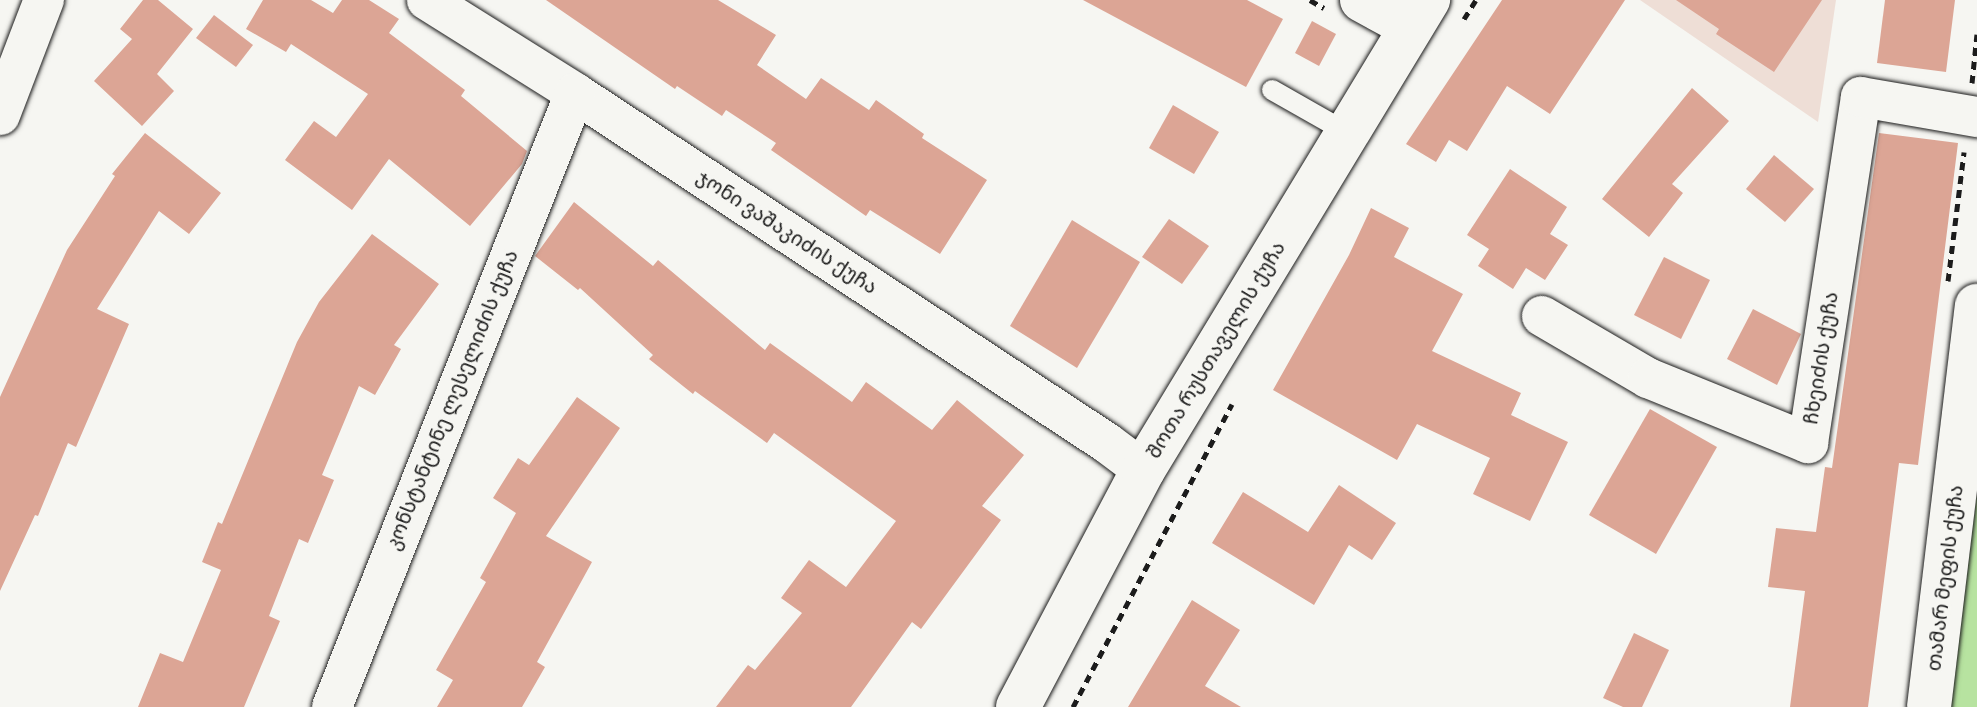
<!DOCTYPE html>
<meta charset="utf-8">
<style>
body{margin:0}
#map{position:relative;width:1977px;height:707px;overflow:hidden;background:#f6f6f2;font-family:Pangolin,"Noto Sans Georgian",sans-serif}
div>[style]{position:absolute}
.built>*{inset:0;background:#eeded6}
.green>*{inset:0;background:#b7e3a0}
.building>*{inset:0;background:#dca595}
.path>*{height:5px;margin-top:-2.5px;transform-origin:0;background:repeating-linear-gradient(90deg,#1c1c1c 0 8px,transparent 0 14px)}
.roads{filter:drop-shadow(0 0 2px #1c1c1c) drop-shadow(0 0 2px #1c1c1c)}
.lane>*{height:20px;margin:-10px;padding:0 10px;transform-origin:10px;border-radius:10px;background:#f6f6f2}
.street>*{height:40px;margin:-20px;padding:0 20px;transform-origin:20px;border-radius:20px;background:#f6f6f2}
.secondary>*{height:44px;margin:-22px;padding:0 22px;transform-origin:22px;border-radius:22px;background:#f6f6f2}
span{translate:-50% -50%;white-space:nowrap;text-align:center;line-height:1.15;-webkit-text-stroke:6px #f6f6f2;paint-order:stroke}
.street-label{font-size:20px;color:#1c1c1c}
</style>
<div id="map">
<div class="built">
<div style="clip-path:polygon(1640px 0,1836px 0,1818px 122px)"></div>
</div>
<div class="green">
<div style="clip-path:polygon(1977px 493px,1977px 707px,1950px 707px)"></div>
</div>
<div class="building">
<div style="clip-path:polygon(143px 0,158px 0,193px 29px,157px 74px,174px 91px,142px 126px,94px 81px,132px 39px,120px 29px)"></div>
<div style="clip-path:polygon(263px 0,311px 0,333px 13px,342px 0,369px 0,399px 19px,389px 33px,465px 90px,461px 96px,527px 151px,522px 164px,470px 226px,389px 159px,352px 210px,285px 160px,314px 121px,336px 137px,368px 94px,291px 44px,286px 52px,246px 29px)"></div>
<div style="clip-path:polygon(546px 0,718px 0,776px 35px,757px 65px,806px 99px,821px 78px,869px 110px,876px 100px,924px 134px,922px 138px,987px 180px,940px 254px,870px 210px,866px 216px,771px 150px,776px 143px,726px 110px,722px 116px,677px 86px,675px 89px)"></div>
<div style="clip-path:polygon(1083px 0,1247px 0,1283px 19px,1246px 87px)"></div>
<div style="clip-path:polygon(1502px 0,1625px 0,1550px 114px,1507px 86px,1467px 151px,1449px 140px,1436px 162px,1406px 144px)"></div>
<div style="clip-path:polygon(1676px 0,1822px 0,1774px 72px,1716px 34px,1719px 29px)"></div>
<div style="clip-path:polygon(1885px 0,1955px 0,1946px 72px,1877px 63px)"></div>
<div style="clip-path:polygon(214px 15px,253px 45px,236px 67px,196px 38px)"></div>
<div style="clip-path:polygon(1312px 21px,1336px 34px,1319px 66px,1295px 53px)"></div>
<div style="clip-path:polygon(1692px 88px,1729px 121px,1672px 184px,1683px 193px,1649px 237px,1602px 199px)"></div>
<div style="clip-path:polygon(1173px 105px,1219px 132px,1194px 174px,1149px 148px)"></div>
<div style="clip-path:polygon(145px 133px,221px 193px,189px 234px,159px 211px,97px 309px,129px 324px,76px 447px,68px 443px,38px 516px,35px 515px,0 591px,0 397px,67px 250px,115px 176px,112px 174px)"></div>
<div style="clip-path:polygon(1879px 133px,1958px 143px,1918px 465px,1899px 463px,1868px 707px,1790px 707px,1805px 591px,1768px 587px,1776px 528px,1816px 532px,1825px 467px,1832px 468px)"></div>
<div style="clip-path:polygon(1774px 155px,1814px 189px,1785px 222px,1746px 189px)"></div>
<div style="clip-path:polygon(1510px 169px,1567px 207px,1550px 234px,1568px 245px,1545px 280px,1526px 268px,1513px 289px,1478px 266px,1489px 249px,1467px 235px)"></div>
<div style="clip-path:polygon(574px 202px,653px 266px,658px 260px,765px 350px,770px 343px,852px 402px,866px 382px,932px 430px,957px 400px,1024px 455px,982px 506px,1001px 520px,921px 629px,912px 622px,851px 707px,716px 707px,748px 665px,755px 670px,802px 613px,781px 598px,809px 560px,846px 587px,896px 521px,774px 433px,767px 443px,695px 391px,693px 394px,649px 359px,653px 355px,580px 288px,578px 290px,535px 256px)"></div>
<div style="clip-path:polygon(1371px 208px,1409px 228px,1394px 257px,1463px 294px,1432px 351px,1521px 393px,1511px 415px,1568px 442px,1530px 521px,1473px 494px,1490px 458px,1417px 424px,1397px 460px,1273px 390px,1349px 255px)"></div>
<div style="clip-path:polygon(1169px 219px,1209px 246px,1182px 284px,1142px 257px)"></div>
<div style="clip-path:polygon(1072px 220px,1140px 262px,1077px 368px,1010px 326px)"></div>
<div style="clip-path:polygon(372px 234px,439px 284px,394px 345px,401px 349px,375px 395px,359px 386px,322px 475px,334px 480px,308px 543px,299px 539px,269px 616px,280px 621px,244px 707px,138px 707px,160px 653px,183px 662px,221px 570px,202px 562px,218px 522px,222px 524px,297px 342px,319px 302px)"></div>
<div style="clip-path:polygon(1664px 257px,1710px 280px,1681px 339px,1634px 315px)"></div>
<div style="clip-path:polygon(1753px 309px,1801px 334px,1777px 385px,1727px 359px)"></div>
<div style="clip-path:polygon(577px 397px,620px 428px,546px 536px,592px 562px,537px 662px,545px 667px,522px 707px,437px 707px,453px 680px,436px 670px,486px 582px,480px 578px,516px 513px,493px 498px,518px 458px,529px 465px)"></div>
<div style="clip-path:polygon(1650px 409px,1717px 447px,1656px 554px,1589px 515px)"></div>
<div style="clip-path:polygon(1339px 485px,1396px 523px,1372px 560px,1349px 545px,1314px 605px,1212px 543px,1243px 492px,1308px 532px)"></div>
<div style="clip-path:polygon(1192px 600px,1240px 630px,1205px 686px,1241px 707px,1128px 707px)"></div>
<div style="clip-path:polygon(1634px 633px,1669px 650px,1642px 707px,1623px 707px,1603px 698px)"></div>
</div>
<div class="path">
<div style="left:1310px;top:0;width:16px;rotate:30deg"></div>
<div style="left:1464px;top:19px;width:22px;rotate:-58deg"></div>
<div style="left:1972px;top:83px;width:49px;rotate:-84.2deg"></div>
<div style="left:1948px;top:281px;width:130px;rotate:-82.9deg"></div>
<div style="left:1073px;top:707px;width:342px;rotate:-62.3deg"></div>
</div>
<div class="roads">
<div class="lane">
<div style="left:1272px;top:90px;width:85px;rotate:29.6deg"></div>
</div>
<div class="street">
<div style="left:427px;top:0;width:175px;rotate:32.1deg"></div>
<div style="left:575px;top:93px;width:637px;rotate:33.34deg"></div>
<div style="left:1107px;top:443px;width:45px;rotate:36.9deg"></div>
<div style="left:0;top:115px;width:123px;rotate:-69.1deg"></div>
<div style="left:1542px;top:316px;width:123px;rotate:30.3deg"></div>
<div style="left:1648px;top:378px;width:173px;rotate:22.1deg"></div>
<div style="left:1808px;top:443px;width:350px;rotate:-81.3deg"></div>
<div style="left:1861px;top:97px;width:118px;rotate:9.8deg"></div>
<div style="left:332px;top:707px;width:660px;rotate:-68.41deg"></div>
</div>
<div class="secondary">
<div style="left:1362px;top:0;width:55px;rotate:28.4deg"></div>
<div style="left:1018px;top:707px;width:268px;rotate:-62.2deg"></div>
<div style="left:1143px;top:470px;width:550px;rotate:-58.77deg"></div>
<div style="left:1929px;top:707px;width:404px;rotate:-83.2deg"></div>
</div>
</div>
<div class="street-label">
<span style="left:787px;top:232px;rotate:33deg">ჯონი ვაშაკიძის ქუჩა</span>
<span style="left:1216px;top:350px;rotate:-59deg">შოთა რუსთაველის ქუჩა</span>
<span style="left:1821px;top:358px;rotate:-81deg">ჩხეიძის ქუჩა</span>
<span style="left:452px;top:400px;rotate:-68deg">კონსტანტინე ლესელიძის ქუჩა</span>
<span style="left:1945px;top:578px;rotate:-83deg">თამარ მეფის ქუჩა</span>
</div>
</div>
